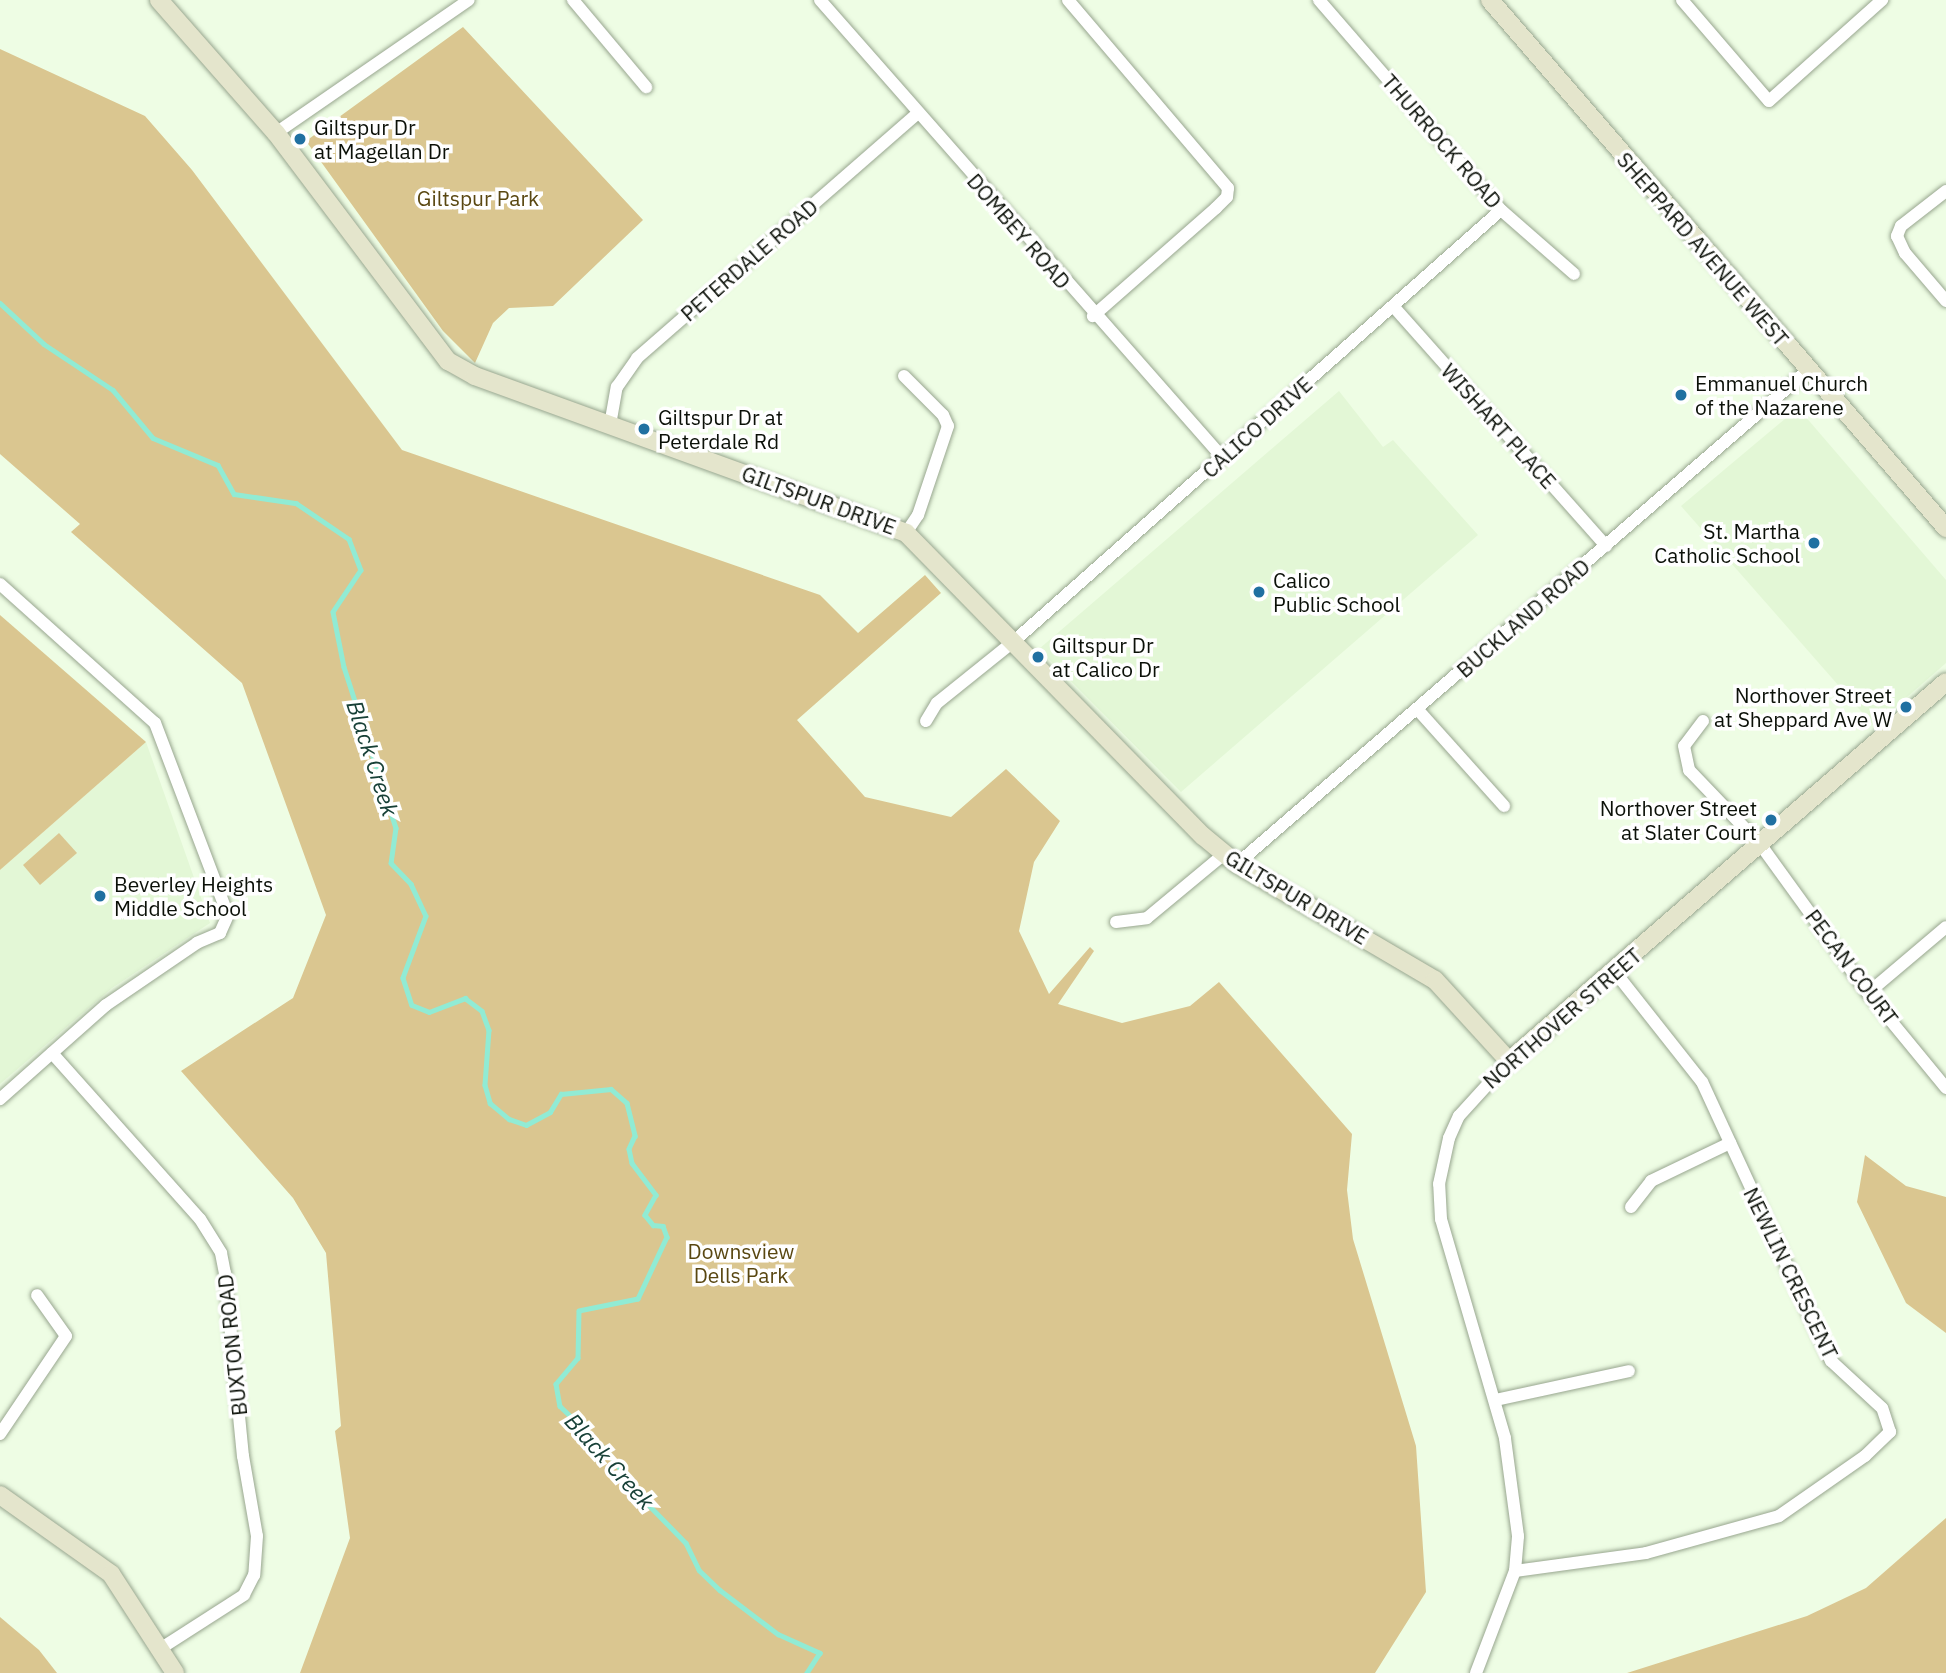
<!DOCTYPE html>
<style>
body{margin:0}
#map{position:relative;width:1946px;height:1673px;overflow:hidden;background:#eefde4;font-family:"IBM Plex Sans",sans-serif}
div>[style]{position:absolute}
.built>*{inset:0;background:#e3f7d6}
.green>*{inset:0;background:#dac690}
.stream>*{height:4.5px;margin:-2.25px;padding:0 2.25px;transform-origin:2.25px;border-radius:2.25px;background:#91ebd4}
.roads{filter:drop-shadow(0 0 2px #98a68f) drop-shadow(0 0 2px #98a68f)}
.street>*{height:12px;margin:-6px;padding:0 6px;transform-origin:6px;border-radius:6px;background:#fff}
.secondary>*{height:18px;margin:-9px;padding:0 9px;transform-origin:9px;border-radius:9px;background:#e4e5cc}
.dots>*{width:19px;height:19px;translate:-50% -50%;box-sizing:border-box;border:4px solid #fff;border-radius:50%}
span{translate:-50% -50%;white-space:nowrap;text-align:center;line-height:1.15;-webkit-text-stroke:7px #fff;paint-order:stroke}
.poi-label{font-size:21px;color:#0b1008}
.left{translate:0 -50%;text-align:left}
.right{translate:-100% -50%;text-align:right}
.street-label{font-size:21px;color:#0b1008}
.park-label{font-size:21px;color:#594711}
.water-label{font-size:23px;color:#174037;font-style:italic}
</style>
<div id="map">
<div class="built">
<div style="clip-path:polygon(1339px 391px,1383px 447px,1393px 440px,1478px 535px,1181px 792px,1039px 649px)"></div>
<div style="clip-path:polygon(1798px 408px,1946px 580px,1946px 663px,1874px 726px,1681px 506px)"></div>
<div style="clip-path:polygon(146px 742px,210px 923px,112px 988px,0 1084px,0 870px)"></div>
</div>
<div class="green">
<div style="clip-path:polygon(463px 27px,643px 220px,553px 306px,509px 308px,493px 323px,475px 363px,443px 331px,306px 141px)"></div>
<div style="clip-path:polygon(0 49px,145px 116px,192px 170px,402px 450px,820px 595px,858px 633px,925px 575px,941px 593px,797px 720px,865px 797px,951px 817px,1006px 769px,1060px 821px,1034px 862px,1019px 931px,1049px 994px,1090px 947px,1094px 951px,1058px 1004px,1122px 1023px,1190px 1006px,1219px 982px,1352px 1134px,1347px 1190px,1353px 1239px,1416px 1446px,1426px 1592px,1375px 1673px,300px 1673px,350px 1538px,335px 1431px,341px 1426px,326px 1253px,293px 1198px,181px 1071px,293px 998px,326px 915px,242px 683px,71px 532px,80px 524px,0 454px)"></div>
<div style="clip-path:polygon(0 615px,146px 742px,0 870px)"></div>
<div style="clip-path:polygon(59px 833px,77px 853px,40px 885px,23px 865px)"></div>
<div style="clip-path:polygon(1865px 1155px,1906px 1186px,1946px 1197px,1946px 1333px,1906px 1303px,1857px 1202px)"></div>
<div style="clip-path:polygon(1946px 1518px,1946px 1673px,1627px 1673px,1807px 1616px,1866px 1588px)"></div>
<div style="clip-path:polygon(0 1617px,39px 1650px,57px 1673px,0 1673px)"></div>
</div>
<div class="stream">
<div style="left:0;top:303px;width:60px;rotate:43deg"></div>
<div style="left:44px;top:344px;width:83px;rotate:33.7deg"></div>
<div style="left:113px;top:390px;width:62px;rotate:50.2deg"></div>
<div style="left:153px;top:438px;width:70px;rotate:22.6deg"></div>
<div style="left:218px;top:465px;width:33px;rotate:61deg"></div>
<div style="left:234px;top:494px;width:63px;rotate:8.3deg"></div>
<div style="left:296px;top:503px;width:64px;rotate:34.2deg"></div>
<div style="left:349px;top:539px;width:33px;rotate:69deg"></div>
<div style="left:361px;top:570px;width:50px;rotate:123.7deg"></div>
<div style="left:333px;top:612px;width:56px;rotate:78.7deg"></div>
<div style="left:344px;top:667px;width:169px;rotate:72.1deg"></div>
<div style="left:396px;top:828px;width:35px;rotate:98deg"></div>
<div style="left:391px;top:863px;width:29px;rotate:46deg"></div>
<div style="left:411px;top:884px;width:35px;rotate:65deg"></div>
<div style="left:426px;top:916px;width:66px;rotate:110.4deg"></div>
<div style="left:403px;top:978px;width:28px;rotate:72deg"></div>
<div style="left:412px;top:1005px;width:18px;rotate:22deg"></div>
<div style="left:429px;top:1012px;width:39px;rotate:-21deg"></div>
<div style="left:465px;top:998px;width:21px;rotate:37deg"></div>
<div style="left:482px;top:1011px;width:20px;rotate:70deg"></div>
<div style="left:489px;top:1030px;width:55px;rotate:94.2deg"></div>
<div style="left:485px;top:1085px;width:19px;rotate:74deg"></div>
<div style="left:490px;top:1103px;width:25px;rotate:40deg"></div>
<div style="left:509px;top:1119px;width:18px;rotate:19deg"></div>
<div style="left:526px;top:1125px;width:27px;rotate:-28deg"></div>
<div style="left:550px;top:1112px;width:21px;rotate:-59deg"></div>
<div style="left:561px;top:1094px;width:50px;rotate:-5.7deg"></div>
<div style="left:611px;top:1089px;width:21px;rotate:41deg"></div>
<div style="left:627px;top:1103px;width:34px;rotate:76deg"></div>
<div style="left:635px;top:1136px;width:14px;rotate:115deg"></div>
<div style="left:629px;top:1149px;width:14px;rotate:78deg"></div>
<div style="left:632px;top:1163px;width:40px;rotate:53deg"></div>
<div style="left:656px;top:1195px;width:23px;rotate:119deg"></div>
<div style="left:645px;top:1215px;width:13px;rotate:51deg"></div>
<div style="left:653px;top:1225px;width:10px;rotate:6deg"></div>
<div style="left:663px;top:1226px;width:12px;rotate:70deg"></div>
<div style="left:667px;top:1237px;width:68px;rotate:115.1deg"></div>
<div style="left:638px;top:1299px;width:60px;rotate:168.5deg"></div>
<div style="left:579px;top:1311px;width:47px;rotate:91.2deg"></div>
<div style="left:578px;top:1358px;width:34px;rotate:130deg"></div>
<div style="left:556px;top:1384px;width:22px;rotate:80deg"></div>
<div style="left:560px;top:1406px;width:66px;rotate:43.8deg"></div>
<div style="left:608px;top:1452px;width:53px;rotate:54.2deg"></div>
<div style="left:639px;top:1495px;width:67px;rotate:45.6deg"></div>
<div style="left:686px;top:1543px;width:30px;rotate:64deg"></div>
<div style="left:699px;top:1570px;width:29px;rotate:44deg"></div>
<div style="left:720px;top:1590px;width:73px;rotate:37.2deg"></div>
<div style="left:778px;top:1634px;width:46px;rotate:24.3deg"></div>
<div style="left:820px;top:1653px;width:24px;rotate:123deg"></div>
</div>
<div class="roads">
<div class="street">
<div style="left:573px;top:0;width:114px;rotate:50deg"></div>
<div style="left:820px;top:0;width:610px;rotate:48.66deg"></div>
<div style="left:1068px;top:0;width:247px;rotate:49.6deg"></div>
<div style="left:1228px;top:188px;width:9px;rotate:96deg"></div>
<div style="left:1227px;top:197px;width:16px;rotate:135deg"></div>
<div style="left:1216px;top:208px;width:164px;rotate:138.7deg"></div>
<div style="left:1319px;top:0;width:278px;rotate:49.1deg"></div>
<div style="left:1501px;top:210px;width:97px;rotate:41.2deg"></div>
<div style="left:1682px;top:0;width:133px;rotate:49.3deg"></div>
<div style="left:1769px;top:101px;width:152px;rotate:-41.8deg"></div>
<div style="left:276px;top:133px;width:234px;rotate:-34.6deg"></div>
<div style="left:1946px;top:191px;width:57px;rotate:142.1deg"></div>
<div style="left:1901px;top:226px;width:11px;rotate:112deg"></div>
<div style="left:1897px;top:236px;width:19px;rotate:65deg"></div>
<div style="left:1905px;top:253px;width:63px;rotate:49.5deg"></div>
<div style="left:1393px;top:306px;width:321px;rotate:48.4deg"></div>
<div style="left:904px;top:376px;width:55px;rotate:45deg"></div>
<div style="left:943px;top:415px;width:12px;rotate:66deg"></div>
<div style="left:948px;top:426px;width:94px;rotate:108.6deg"></div>
<div style="left:918px;top:515px;width:22px;rotate:124deg"></div>
<div style="left:610px;top:425px;width:39px;rotate:-80deg"></div>
<div style="left:617px;top:387px;width:35px;rotate:-55deg"></div>
<div style="left:637px;top:358px;width:371px;rotate:-41.1deg"></div>
<div style="left:0;top:584px;width:208px;rotate:41.9deg"></div>
<div style="left:155px;top:723px;width:205px;rotate:69.2deg"></div>
<div style="left:228px;top:915px;width:20px;rotate:114deg"></div>
<div style="left:220px;top:933px;width:25px;rotate:157deg"></div>
<div style="left:197px;top:943px;width:110px;rotate:145.7deg"></div>
<div style="left:106px;top:1005px;width:142px;rotate:138.4deg"></div>
<div style="left:1418px;top:710px;width:129px;rotate:48.1deg"></div>
<div style="left:926px;top:721px;width:21px;rotate:-59deg"></div>
<div style="left:937px;top:703px;width:97px;rotate:-38.8deg"></div>
<div style="left:1013px;top:642px;width:652px;rotate:-41.52deg"></div>
<div style="left:1703px;top:721px;width:31px;rotate:127deg"></div>
<div style="left:1684px;top:746px;width:25px;rotate:78deg"></div>
<div style="left:1689px;top:770px;width:103px;rotate:46.2deg"></div>
<div style="left:1760px;top:844px;width:184px;rotate:54.1deg"></div>
<div style="left:1868px;top:993px;width:123px;rotate:50.6deg"></div>
<div style="left:1237px;top:864px;width:755px;rotate:-40.86deg"></div>
<div style="left:1116px;top:922px;width:31px;rotate:-7deg"></div>
<div style="left:1147px;top:918px;width:100px;rotate:-39.7deg"></div>
<div style="left:1868px;top:993px;width:102px;rotate:-40.2deg"></div>
<div style="left:52px;top:1053px;width:222px;rotate:48.3deg"></div>
<div style="left:200px;top:1219px;width:40px;rotate:58deg"></div>
<div style="left:221px;top:1253px;width:20px;rotate:79deg"></div>
<div style="left:225px;top:1273px;width:184px;rotate:84.4deg"></div>
<div style="left:243px;top:1456px;width:81px;rotate:80.1deg"></div>
<div style="left:257px;top:1536px;width:39px;rotate:94deg"></div>
<div style="left:254px;top:1575px;width:22px;rotate:117deg"></div>
<div style="left:244px;top:1595px;width:100px;rotate:147.3deg"></div>
<div style="left:1631px;top:1207px;width:33px;rotate:-52deg"></div>
<div style="left:1651px;top:1181px;width:88px;rotate:-25.7deg"></div>
<div style="left:1495px;top:1400px;width:137px;rotate:-12.2deg"></div>
<div style="left:0;top:1434px;width:118px;rotate:-56deg"></div>
<div style="left:66px;top:1336px;width:50px;rotate:-125.3deg"></div>
<div style="left:1515px;top:1571px;width:132px;rotate:-7.8deg"></div>
<div style="left:1646px;top:1553px;width:138px;rotate:-15.5deg"></div>
<div style="left:1779px;top:1516px;width:105px;rotate:-34.9deg"></div>
<div style="left:1865px;top:1456px;width:35px;rotate:-44deg"></div>
<div style="left:1890px;top:1432px;width:25px;rotate:-108deg"></div>
<div style="left:1882px;top:1408px;width:69px;rotate:-137.3deg"></div>
<div style="left:1831px;top:1361px;width:307px;rotate:-114.8deg"></div>
<div style="left:1702px;top:1082px;width:140px;rotate:-128.3deg"></div>
<div style="left:1476px;top:1673px;width:109px;rotate:-69.1deg"></div>
<div style="left:1515px;top:1571px;width:35px;rotate:-85deg"></div>
<div style="left:1518px;top:1536px;width:99px;rotate:-97.6deg"></div>
<div style="left:1505px;top:1438px;width:228px;rotate:-106.3deg"></div>
<div style="left:1441px;top:1219px;width:35px;rotate:-93deg"></div>
<div style="left:1439px;top:1184px;width:47px;rotate:-77.7deg"></div>
<div style="left:1449px;top:1138px;width:24px;rotate:-66deg"></div>
<div style="left:1459px;top:1116px;width:74px;rotate:-47.7deg"></div>
</div>
<div class="secondary">
<div style="left:159px;top:0;width:177px;rotate:48.7deg"></div>
<div style="left:276px;top:133px;width:286px;rotate:53deg"></div>
<div style="left:448px;top:361px;width:31px;rotate:29deg"></div>
<div style="left:475px;top:376px;width:459px;rotate:20deg"></div>
<div style="left:906px;top:533px;width:424px;rotate:45.6deg"></div>
<div style="left:1203px;top:836px;width:44px;rotate:39.5deg"></div>
<div style="left:1237px;top:864px;width:229px;rotate:30.4deg"></div>
<div style="left:1435px;top:980px;width:110px;rotate:47.6deg"></div>
<div style="left:1509px;top:1061px;width:578px;rotate:-40.93deg"></div>
<div style="left:1490px;top:0;width:698px;rotate:49.18deg"></div>
<div style="left:0;top:1495px;width:136px;rotate:35.4deg"></div>
<div style="left:111px;top:1574px;width:118px;rotate:57.1deg"></div>
</div>
</div>
<div class="dots">
<div style="left:300px;top:139px;background:#2070a1"></div>
<div style="left:1681px;top:395px;background:#2070a1"></div>
<div style="left:644px;top:429px;background:#2070a1"></div>
<div style="left:1814px;top:543px;background:#2070a1"></div>
<div style="left:1259px;top:592px;background:#2070a1"></div>
<div style="left:1038px;top:657px;background:#2070a1"></div>
<div style="left:1906px;top:707px;background:#2070a1"></div>
<div style="left:1771px;top:820px;background:#2070a1"></div>
<div style="left:100px;top:896px;background:#2070a1"></div>
</div>
<div class="poi-label">
<span class="left" style="left:314px;top:139px">Giltspur Dr<br>at Magellan Dr</span>
<span class="left" style="left:1695px;top:395px">Emmanuel Church<br>of the Nazarene</span>
<span class="left" style="left:658px;top:429px">Giltspur Dr at<br>Peterdale Rd</span>
<span class="right" style="left:1800px;top:543px">St. Martha<br>Catholic School</span>
<span class="left" style="left:1273px;top:592px">Calico<br>Public School</span>
<span class="left" style="left:1052px;top:657px">Giltspur Dr<br>at Calico Dr</span>
<span class="right" style="left:1892px;top:707px">Northover Street<br>at Sheppard Ave W</span>
<span class="right" style="left:1757px;top:820px">Northover Street<br>at Slater Court</span>
<span class="left" style="left:114px;top:896px">Beverley Heights<br>Middle School</span>
</div>
<div class="street-label">
<span style="left:1442px;top:141px;rotate:49deg">THURROCK ROAD</span>
<span style="left:1019px;top:231px;rotate:49deg">DOMBEY ROAD</span>
<span style="left:1703px;top:249px;rotate:49deg">SHEPPARD AVENUE WEST</span>
<span style="left:749px;top:260px;rotate:-41deg">PETERDALE ROAD</span>
<span style="left:1499px;top:426px;rotate:48deg">WISHART PLACE</span>
<span style="left:1257px;top:427px;rotate:-42deg">CALICO DRIVE</span>
<span style="left:819px;top:500px;rotate:20deg">GILTSPUR DRIVE</span>
<span style="left:1523px;top:618px;rotate:-41deg">BUCKLAND ROAD</span>
<span style="left:1297px;top:897px;rotate:31deg">GILTSPUR DRIVE</span>
<span style="left:1852px;top:967px;rotate:53deg">PECAN COURT</span>
<span style="left:1562px;top:1018px;rotate:-41deg">NORTHOVER STREET</span>
<span style="left:1791px;top:1273px;rotate:64deg">NEWLIN CRESCENT</span>
<span style="left:232px;top:1345px;rotate:-96deg">BUXTON ROAD</span>
</div>
<div class="park-label">
<span style="left:478px;top:198px">Giltspur Park</span>
<span style="left:741px;top:1263px">Downsview<br>Dells Park</span>
</div>
<div class="water-label">
<span style="left:373px;top:758px;rotate:72deg">Black Creek</span>
<span style="left:610px;top:1461px;rotate:48deg">Black Creek</span>
</div>
</div>
